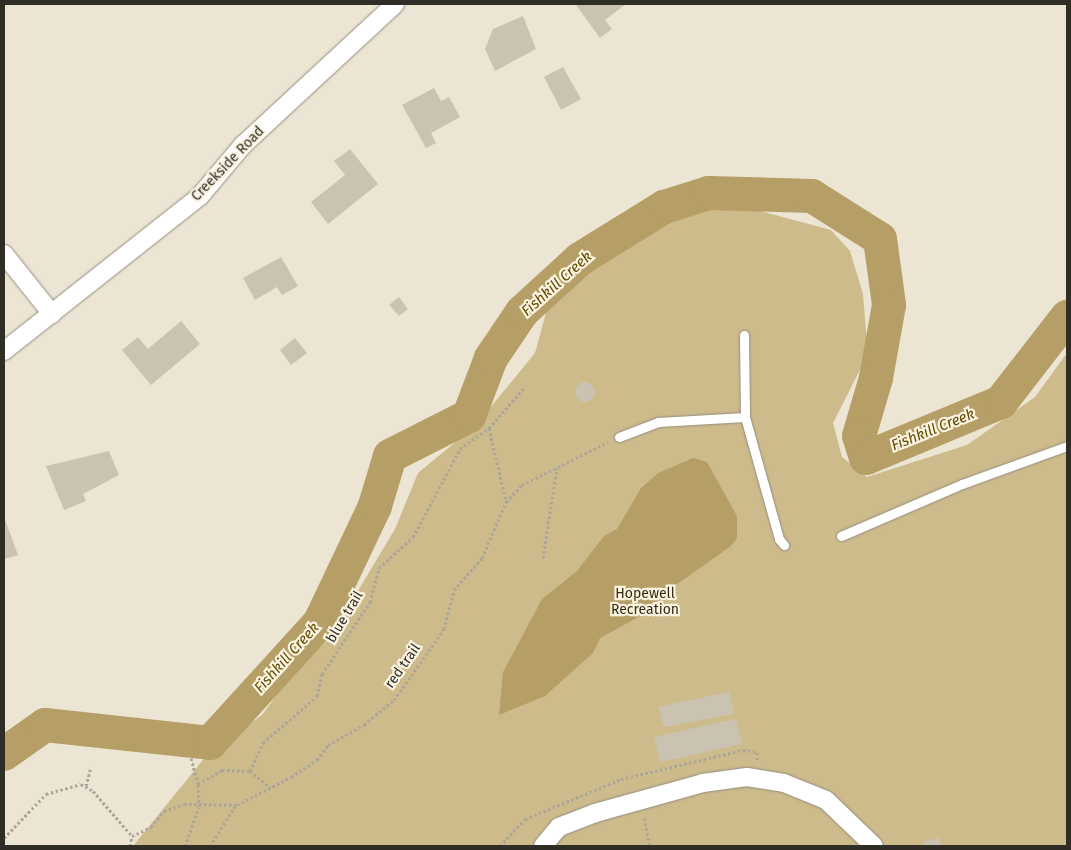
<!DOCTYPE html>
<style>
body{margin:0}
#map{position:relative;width:1071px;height:850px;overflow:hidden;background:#ece5d4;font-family:"Fira Sans",sans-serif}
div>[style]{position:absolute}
.green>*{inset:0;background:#cdbb8c}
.water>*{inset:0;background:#b69f66}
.river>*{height:34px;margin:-17px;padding:0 17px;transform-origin:17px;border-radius:17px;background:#b69f66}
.building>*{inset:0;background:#cac3b2}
.round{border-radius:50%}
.path>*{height:3px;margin-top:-1.5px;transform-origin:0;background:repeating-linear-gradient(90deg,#aca699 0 2.5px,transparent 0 5px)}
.roads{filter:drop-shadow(0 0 1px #958e7e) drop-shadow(0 0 1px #958e7e)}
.service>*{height:9px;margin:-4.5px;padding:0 4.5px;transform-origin:4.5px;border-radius:4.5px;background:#fff}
.minor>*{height:18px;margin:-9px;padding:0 9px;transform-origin:9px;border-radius:9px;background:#fff}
span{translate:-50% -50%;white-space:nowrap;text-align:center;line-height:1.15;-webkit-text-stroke:4.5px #faf3e1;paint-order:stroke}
.street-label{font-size:14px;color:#302d26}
.park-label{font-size:14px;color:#362c11}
.water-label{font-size:15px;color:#634c00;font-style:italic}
.frame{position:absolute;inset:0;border:5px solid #302d26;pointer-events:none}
</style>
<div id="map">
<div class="green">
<div style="clip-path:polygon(702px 203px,764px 212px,831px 230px,850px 251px,863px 294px,868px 354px,833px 423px,842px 457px,867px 477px,967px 445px,1035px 397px,1067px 353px,1067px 846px,133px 846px,207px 755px,262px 715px,297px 667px,329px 639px,395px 529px,418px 473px,476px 425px,535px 353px,553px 287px,625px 242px)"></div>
</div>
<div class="water">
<div style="clip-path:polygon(693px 458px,707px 462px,737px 516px,737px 538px,731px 546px,669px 590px,646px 613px,600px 638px,593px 653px,545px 696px,499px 715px,503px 672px,542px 599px,577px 571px,604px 536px,617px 529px,641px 488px,658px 473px)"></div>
</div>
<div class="river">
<div style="left:4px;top:754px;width:50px;rotate:-35.3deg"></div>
<div style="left:45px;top:725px;width:166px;rotate:6.2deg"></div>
<div style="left:210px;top:743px;width:164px;rotate:-47.7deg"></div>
<div style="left:320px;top:622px;width:128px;rotate:-64.6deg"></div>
<div style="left:375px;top:506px;width:52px;rotate:-73.3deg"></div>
<div style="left:390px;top:456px;width:89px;rotate:-26.9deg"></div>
<div style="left:469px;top:416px;width:62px;rotate:-69.2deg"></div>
<div style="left:491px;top:358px;width:55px;rotate:-56deg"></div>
<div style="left:522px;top:312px;width:79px;rotate:-42.4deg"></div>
<div style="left:580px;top:259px;width:99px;rotate:-31.8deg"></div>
<div style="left:664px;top:207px;width:47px;rotate:-17.3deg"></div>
<div style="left:709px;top:193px;width:103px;rotate:1.7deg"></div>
<div style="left:812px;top:196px;width:80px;rotate:32.3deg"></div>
<div style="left:880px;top:239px;width:67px;rotate:82.2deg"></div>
<div style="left:889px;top:305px;width:74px;rotate:100.1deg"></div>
<div style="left:876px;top:378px;width:60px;rotate:106.3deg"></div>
<div style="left:859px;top:436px;width:23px;rotate:72deg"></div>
<div style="left:866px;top:458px;width:146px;rotate:-22.5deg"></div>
<div style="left:1001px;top:402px;width:108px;rotate:-52.2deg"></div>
</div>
<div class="building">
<div style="clip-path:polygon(626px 4px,605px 20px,612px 29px,600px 38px,576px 5px)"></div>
<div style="clip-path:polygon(523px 16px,536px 49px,495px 71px,485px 49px,493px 29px)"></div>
<div style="clip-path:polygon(563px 67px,581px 99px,561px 110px,544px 77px)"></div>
<div style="clip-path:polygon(434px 88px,441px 101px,449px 97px,460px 117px,431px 133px,436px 143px,426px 148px,402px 105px)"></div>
<div style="clip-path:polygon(350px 149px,378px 184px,328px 224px,311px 202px,345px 175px,334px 161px)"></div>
<div style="clip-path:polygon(281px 257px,298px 286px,282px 295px,277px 287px,255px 300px,243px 278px)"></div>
<div style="clip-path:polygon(399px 297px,408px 309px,399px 316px,389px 305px)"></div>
<div style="clip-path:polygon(181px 321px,200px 344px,151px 385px,122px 350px,138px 337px,148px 349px)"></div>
<div style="clip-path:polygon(295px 338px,307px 353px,291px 365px,280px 350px)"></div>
<div class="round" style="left:575px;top:382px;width:20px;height:20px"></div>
<div style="clip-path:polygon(109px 451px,119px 475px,83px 494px,86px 501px,64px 510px,46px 466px)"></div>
<div style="clip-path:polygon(4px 517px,18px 555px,4px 559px)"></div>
<div style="clip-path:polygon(729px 692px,734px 714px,664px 727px,658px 707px)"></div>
<div style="clip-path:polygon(736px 719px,742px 744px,660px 762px,654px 737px)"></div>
<div style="clip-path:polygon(940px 838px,941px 846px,924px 846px,924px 841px)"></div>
</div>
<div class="path">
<div style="left:489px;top:428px;width:75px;rotate:76.9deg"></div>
<div style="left:543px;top:558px;width:91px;rotate:-81.2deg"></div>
<div style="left:191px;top:758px;width:27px;rotate:75deg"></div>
<div style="left:250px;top:771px;width:26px;rotate:39deg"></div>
<div style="left:86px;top:786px;width:20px;rotate:-75deg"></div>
<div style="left:644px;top:818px;width:29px;rotate:78deg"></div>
<div style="left:132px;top:836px;width:21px;rotate:-25deg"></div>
<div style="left:151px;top:827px;width:21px;rotate:-51deg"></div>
<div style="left:164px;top:811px;width:21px;rotate:-19deg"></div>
<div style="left:184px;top:804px;width:53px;rotate:1.1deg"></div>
<div style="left:237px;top:805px;width:61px;rotate:-27.4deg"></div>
<div style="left:291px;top:777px;width:31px;rotate:-33deg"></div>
<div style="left:317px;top:760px;width:19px;rotate:-54deg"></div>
<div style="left:328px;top:745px;width:41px;rotate:-29.1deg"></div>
<div style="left:364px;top:725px;width:39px;rotate:-40deg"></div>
<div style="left:394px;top:700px;width:87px;rotate:-54.8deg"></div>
<div style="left:444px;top:629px;width:40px;rotate:-75.6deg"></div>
<div style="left:454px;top:590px;width:43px;rotate:-48.8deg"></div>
<div style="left:482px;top:558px;width:61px;rotate:-66.8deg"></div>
<div style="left:506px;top:502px;width:23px;rotate:-47deg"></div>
<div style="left:522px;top:485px;width:96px;rotate:-26.6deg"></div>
<div style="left:4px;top:838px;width:61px;rotate:-46.3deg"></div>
<div style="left:46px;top:794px;width:36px;rotate:-16deg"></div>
<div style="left:81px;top:784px;width:14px;rotate:30deg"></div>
<div style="left:93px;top:791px;width:60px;rotate:49.1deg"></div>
<div style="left:130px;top:846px;width:10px;rotate:-79deg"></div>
<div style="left:185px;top:846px;width:41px;rotate:-70.3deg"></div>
<div style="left:199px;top:807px;width:23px;rotate:-92deg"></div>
<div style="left:198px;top:784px;width:28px;rotate:-30deg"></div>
<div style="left:222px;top:770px;width:28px;rotate:2deg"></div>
<div style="left:250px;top:771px;width:31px;rotate:-65deg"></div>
<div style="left:263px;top:743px;width:72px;rotate:-41deg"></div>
<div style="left:317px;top:696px;width:23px;rotate:-77deg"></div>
<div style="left:322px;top:674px;width:87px;rotate:-56.3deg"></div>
<div style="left:370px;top:602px;width:35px;rotate:-75deg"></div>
<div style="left:379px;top:568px;width:46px;rotate:-42.4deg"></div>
<div style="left:413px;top:537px;width:100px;rotate:-61.9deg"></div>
<div style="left:460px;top:449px;width:36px;rotate:-36deg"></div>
<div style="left:489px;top:428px;width:53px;rotate:-48.8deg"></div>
<div style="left:210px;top:846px;width:49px;rotate:-57.6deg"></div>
<div style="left:500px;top:846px;width:37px;rotate:-47deg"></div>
<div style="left:525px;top:819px;width:104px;rotate:-22.6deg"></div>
<div style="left:621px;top:779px;width:125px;rotate:-13.4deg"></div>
<div style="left:743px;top:750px;width:14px;rotate:8deg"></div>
<div style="left:757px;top:752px;width:9px;rotate:90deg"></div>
</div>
<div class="roads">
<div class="service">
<div style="left:744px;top:335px;width:82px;rotate:89.3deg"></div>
<div style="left:745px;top:417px;width:127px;rotate:74.4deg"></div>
<div style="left:779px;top:539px;width:8px;rotate:50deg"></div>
<div style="left:619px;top:437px;width:42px;rotate:-21deg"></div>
<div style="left:658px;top:422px;width:87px;rotate:-3.3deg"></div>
<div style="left:841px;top:536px;width:132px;rotate:-23.3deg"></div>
<div style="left:962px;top:484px;width:112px;rotate:-19.9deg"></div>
</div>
<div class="minor">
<div style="left:4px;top:254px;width:77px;rotate:51.3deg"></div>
<div style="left:4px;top:351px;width:250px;rotate:-38.3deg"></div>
<div style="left:200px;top:196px;width:67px;rotate:-49.9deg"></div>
<div style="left:243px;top:145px;width:207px;rotate:-42.8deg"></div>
<div style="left:543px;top:846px;width:25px;rotate:-50deg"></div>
<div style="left:559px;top:827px;width:39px;rotate:-21deg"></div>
<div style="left:595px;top:813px;width:112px;rotate:-15.5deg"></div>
<div style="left:703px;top:783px;width:44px;rotate:-7.8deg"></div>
<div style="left:747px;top:777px;width:37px;rotate:9deg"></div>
<div style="left:784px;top:783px;width:45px;rotate:22deg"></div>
<div style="left:826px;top:800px;width:66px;rotate:43.8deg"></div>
</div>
</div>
<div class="street-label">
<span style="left:228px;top:164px;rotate:-46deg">Creekside Road</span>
<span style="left:345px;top:617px;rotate:-59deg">blue trail</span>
<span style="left:403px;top:666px;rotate:-55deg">red trail</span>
</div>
<div class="park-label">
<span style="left:645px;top:602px">Hopewell<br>Recreation</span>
</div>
<div class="water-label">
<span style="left:557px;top:284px;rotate:-42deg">Fishkill Creek</span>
<span style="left:933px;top:430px;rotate:-22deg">Fishkill Creek</span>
<span style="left:287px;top:658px;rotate:-48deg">Fishkill Creek</span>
</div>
<div class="frame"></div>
</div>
